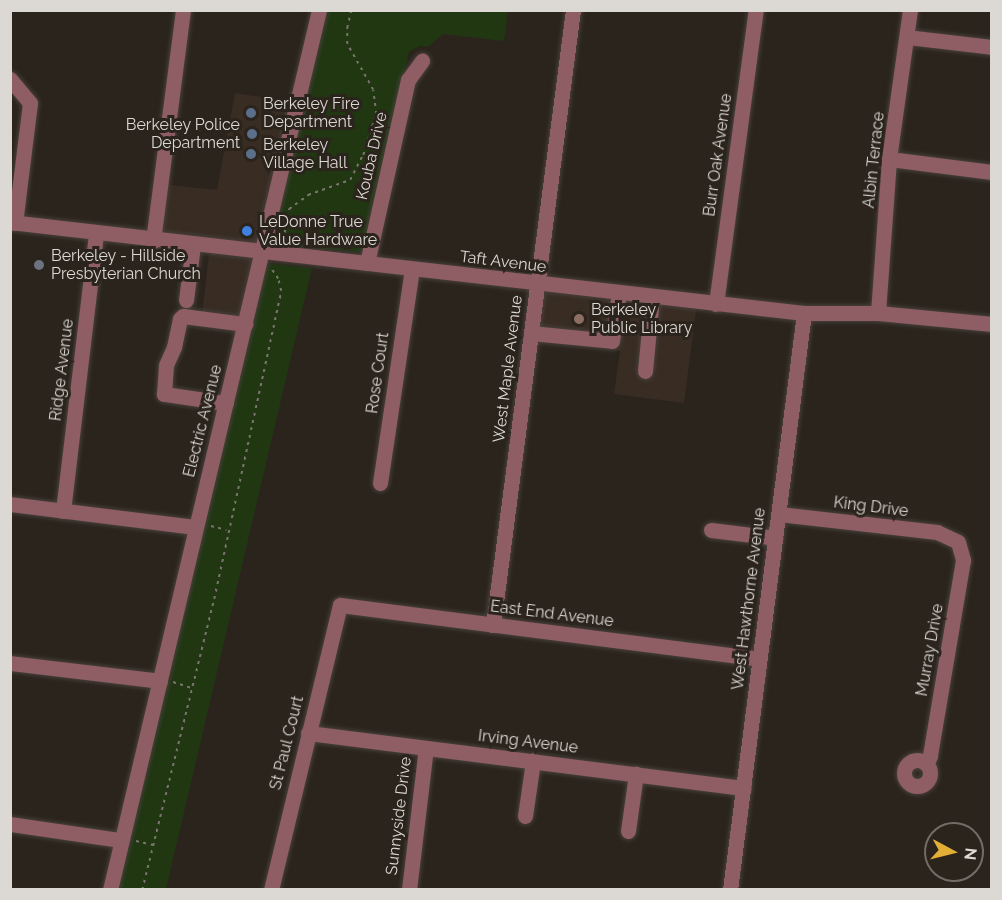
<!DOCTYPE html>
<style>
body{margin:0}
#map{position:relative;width:1002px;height:900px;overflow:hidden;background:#2b241d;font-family:Raleway,sans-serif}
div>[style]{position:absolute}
.built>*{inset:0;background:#382c23}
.green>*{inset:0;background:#203712}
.path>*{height:1.5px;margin-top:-0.75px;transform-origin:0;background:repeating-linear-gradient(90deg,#7a746e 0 3px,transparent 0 7.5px)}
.roads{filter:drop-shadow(0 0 2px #47413a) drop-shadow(0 0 2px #47413a)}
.minor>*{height:15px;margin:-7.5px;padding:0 7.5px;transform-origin:7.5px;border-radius:7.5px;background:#8f5d64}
.minor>.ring{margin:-7.5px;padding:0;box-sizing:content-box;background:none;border:15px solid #8f5d64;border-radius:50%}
.dots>*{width:16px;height:16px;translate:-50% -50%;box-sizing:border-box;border:3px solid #2b241d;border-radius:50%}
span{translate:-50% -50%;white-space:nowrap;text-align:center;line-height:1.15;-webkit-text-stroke:6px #2b241d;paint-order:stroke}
.poi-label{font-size:16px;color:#dcd8d3}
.left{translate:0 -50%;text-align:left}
.right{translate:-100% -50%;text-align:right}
.street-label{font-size:16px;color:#dcd8d3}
.frame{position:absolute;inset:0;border:12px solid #dcd8d3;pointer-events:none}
.north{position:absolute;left:924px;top:822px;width:60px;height:60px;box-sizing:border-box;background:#2b241d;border:2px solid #726c66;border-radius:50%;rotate:97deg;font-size:16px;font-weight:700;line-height:24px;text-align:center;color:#dcd8d3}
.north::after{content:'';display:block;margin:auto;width:21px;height:27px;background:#e3ae35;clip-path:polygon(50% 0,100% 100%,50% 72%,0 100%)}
</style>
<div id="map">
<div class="built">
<div style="clip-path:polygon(235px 93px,295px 102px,244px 320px,202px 315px,210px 245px,155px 239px,162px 184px,217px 190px)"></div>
<div style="clip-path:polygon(535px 286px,697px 304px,684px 403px,614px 394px,620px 351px,528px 339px)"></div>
</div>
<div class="green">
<div style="clip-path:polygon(327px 11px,508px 11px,504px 41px,443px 34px,428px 47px,420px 46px,409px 52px,362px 252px,280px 245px,273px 238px)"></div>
<div style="clip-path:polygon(270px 264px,312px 268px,166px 889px,116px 890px,266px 267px)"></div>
</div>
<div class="path">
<div style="left:283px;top:240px;width:32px;rotate:-79deg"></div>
<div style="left:289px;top:209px;width:24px;rotate:-36deg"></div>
<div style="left:308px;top:195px;width:45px;rotate:-19.7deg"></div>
<div style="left:350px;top:180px;width:28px;rotate:-63deg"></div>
<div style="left:363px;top:155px;width:43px;rotate:-72.4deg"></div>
<div style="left:376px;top:114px;width:24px;rotate:-97deg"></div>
<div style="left:373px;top:90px;width:53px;rotate:-119.5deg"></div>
<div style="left:347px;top:44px;width:16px;rotate:-90deg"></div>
<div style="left:347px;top:28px;width:18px;rotate:-77deg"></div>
<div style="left:211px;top:526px;width:16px;rotate:14deg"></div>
<div style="left:173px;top:682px;width:20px;rotate:18deg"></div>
<div style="left:136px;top:841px;width:18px;rotate:13deg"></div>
<div style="left:142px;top:890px;width:300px;rotate:-76.1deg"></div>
<div style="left:214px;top:599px;width:315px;rotate:-77.7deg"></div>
<div style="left:281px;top:291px;width:12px;rotate:-104deg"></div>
<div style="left:278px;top:279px;width:11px;rotate:-124deg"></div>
</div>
<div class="roads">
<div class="minor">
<div style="left:907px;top:37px;width:86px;rotate:6.7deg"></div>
<div style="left:10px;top:79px;width:31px;rotate:50deg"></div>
<div style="left:30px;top:103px;width:121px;rotate:97.1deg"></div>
<div style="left:889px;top:159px;width:104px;rotate:7.2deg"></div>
<div style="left:10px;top:222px;width:799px;rotate:6.54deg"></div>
<div style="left:804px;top:313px;width:74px"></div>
<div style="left:878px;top:313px;width:115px;rotate:5.5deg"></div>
<div style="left:153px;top:241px;width:233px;rotate:-82.6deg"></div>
<div style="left:367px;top:263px;width:188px;rotate:-77.4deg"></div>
<div style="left:408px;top:80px;width:24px;rotate:-54deg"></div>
<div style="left:186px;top:300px;width:55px;rotate:-82.7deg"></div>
<div style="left:716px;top:304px;width:297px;rotate:-82.3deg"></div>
<div style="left:878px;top:313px;width:154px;rotate:-85.9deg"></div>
<div style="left:889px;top:159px;width:150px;rotate:-82deg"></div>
<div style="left:531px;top:333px;width:81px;rotate:5.6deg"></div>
<div style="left:612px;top:341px;width:49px;rotate:-81.7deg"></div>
<div style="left:645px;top:371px;width:74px;rotate:-84.6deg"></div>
<div style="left:226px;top:403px;width:63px;rotate:-171.7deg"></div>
<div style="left:164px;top:394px;width:29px;rotate:-86deg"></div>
<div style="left:166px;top:365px;width:20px;rotate:-66deg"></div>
<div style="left:174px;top:347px;width:29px;rotate:-78deg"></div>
<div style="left:180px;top:319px;width:4px;rotate:-45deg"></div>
<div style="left:183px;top:316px;width:63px;rotate:7.4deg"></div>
<div style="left:380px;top:483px;width:216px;rotate:-81.5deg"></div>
<div style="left:10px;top:504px;width:185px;rotate:7.1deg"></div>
<div style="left:63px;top:511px;width:279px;rotate:-83.2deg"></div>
<div style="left:779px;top:514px;width:159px;rotate:6.5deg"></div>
<div style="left:937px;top:532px;width:23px;rotate:25deg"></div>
<div style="left:958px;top:542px;width:19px;rotate:74deg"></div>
<div style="left:963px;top:560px;width:199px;rotate:99.6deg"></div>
<div style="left:930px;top:756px;width:9px;rotate:117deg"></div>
<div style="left:711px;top:530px;width:65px;rotate:7deg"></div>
<div style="left:493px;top:625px;width:620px;rotate:-82.59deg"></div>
<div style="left:10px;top:663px;width:151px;rotate:6.8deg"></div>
<div style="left:308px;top:733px;width:439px;rotate:7.2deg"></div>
<div class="ring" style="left:904px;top:760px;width:11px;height:11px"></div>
<div style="left:525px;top:816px;width:56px;rotate:-81.7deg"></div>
<div style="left:10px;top:824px;width:111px;rotate:8.3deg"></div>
<div style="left:628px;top:831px;width:58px;rotate:-82deg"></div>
<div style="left:110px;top:890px;width:904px;rotate:-76.64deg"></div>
<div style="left:271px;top:890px;width:293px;rotate:-76.4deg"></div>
<div style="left:340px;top:605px;width:422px;rotate:7.3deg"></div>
<div style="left:409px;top:890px;width:143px;rotate:-83.2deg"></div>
<div style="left:730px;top:890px;width:582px;rotate:-82.69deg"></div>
</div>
</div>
<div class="dots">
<div style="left:251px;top:113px;background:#5c6f8a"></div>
<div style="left:252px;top:134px;background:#5c6f8a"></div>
<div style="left:251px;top:154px;background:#5c6f8a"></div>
<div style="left:247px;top:231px;background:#3f7fe0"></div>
<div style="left:39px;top:265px;background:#6b7280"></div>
<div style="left:579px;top:319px;background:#8d6e63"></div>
</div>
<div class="poi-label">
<span class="left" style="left:263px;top:113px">Berkeley Fire<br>Department</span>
<span class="right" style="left:240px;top:134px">Berkeley Police<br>Department</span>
<span class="left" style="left:263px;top:154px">Berkeley<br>Village Hall</span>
<span class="left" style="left:259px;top:231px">LeDonne True<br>Value Hardware</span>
<span class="left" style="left:51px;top:265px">Berkeley - Hillside<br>Presbyterian Church</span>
<span class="left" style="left:591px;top:319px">Berkeley<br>Public Library</span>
</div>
<div class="street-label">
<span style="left:718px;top:155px;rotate:-82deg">Burr Oak Avenue</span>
<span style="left:372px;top:156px;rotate:-77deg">Kouba Drive</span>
<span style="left:874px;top:160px;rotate:-84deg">Albin Terrace</span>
<span style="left:503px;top:262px;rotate:7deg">Taft Avenue</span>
<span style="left:508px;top:369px;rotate:-83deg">West Maple Avenue</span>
<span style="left:62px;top:370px;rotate:-83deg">Ridge Avenue</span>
<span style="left:378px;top:373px;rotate:-82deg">Rose Court</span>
<span style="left:203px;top:421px;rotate:-76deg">Electric Avenue</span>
<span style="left:871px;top:507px;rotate:7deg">King Drive</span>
<span style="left:749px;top:599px;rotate:-83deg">West Hawthorne Avenue</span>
<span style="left:552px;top:614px;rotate:7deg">East End Avenue</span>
<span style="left:930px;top:650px;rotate:-80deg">Murray Drive</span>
<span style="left:528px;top:742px;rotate:7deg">Irving Avenue</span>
<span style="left:287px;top:743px;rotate:-76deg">St Paul Court</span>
<span style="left:399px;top:816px;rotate:-83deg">Sunnyside Drive</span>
</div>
<div class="frame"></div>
<div class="north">N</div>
</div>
